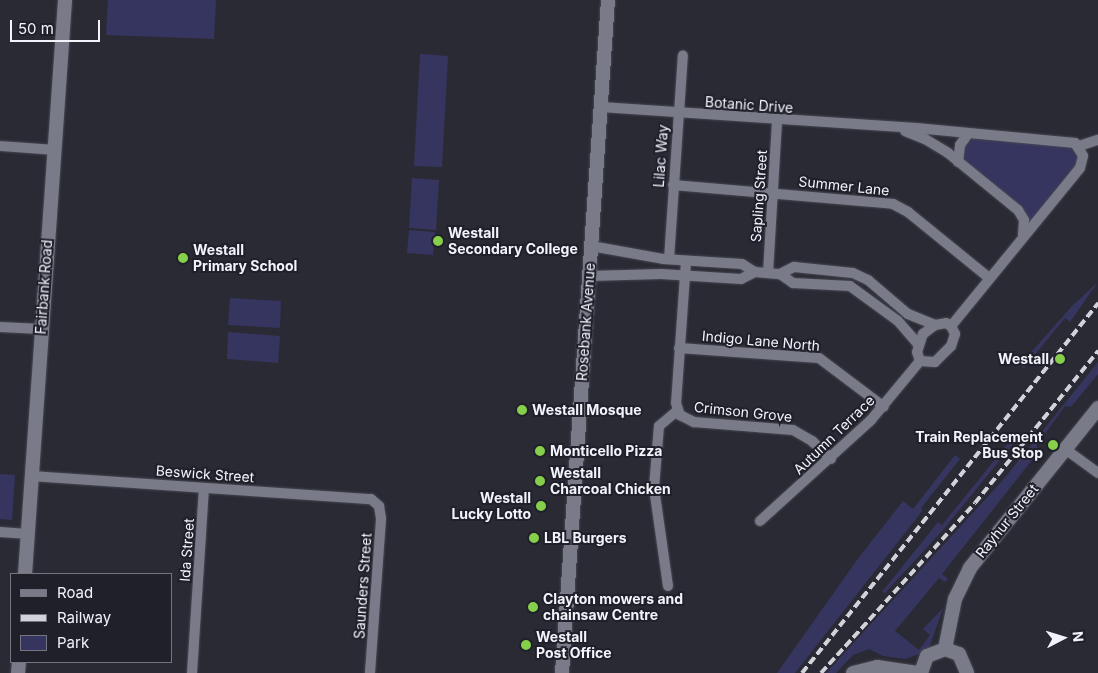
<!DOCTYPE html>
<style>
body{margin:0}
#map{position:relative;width:1098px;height:673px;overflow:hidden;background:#2a2a35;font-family:Inter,sans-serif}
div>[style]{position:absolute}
.green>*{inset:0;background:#36355f}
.roads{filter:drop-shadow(0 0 1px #484852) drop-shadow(0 0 1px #484852)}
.street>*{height:10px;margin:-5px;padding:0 5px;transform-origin:5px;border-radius:5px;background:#7a7b89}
.secondary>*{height:14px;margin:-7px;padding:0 7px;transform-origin:7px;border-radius:7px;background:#7a7b89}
.rail>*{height:4px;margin-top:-2px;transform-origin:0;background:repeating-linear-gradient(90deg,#d2d3da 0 8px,transparent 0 12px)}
.dots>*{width:14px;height:14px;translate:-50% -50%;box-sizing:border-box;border:2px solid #20202b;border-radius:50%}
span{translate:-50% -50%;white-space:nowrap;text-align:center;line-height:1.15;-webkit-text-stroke:4px #20202b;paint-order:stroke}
.street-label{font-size:14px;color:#f3f4fb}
.poi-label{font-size:14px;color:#f3f4fb;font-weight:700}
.left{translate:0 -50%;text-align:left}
.right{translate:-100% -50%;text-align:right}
.legend{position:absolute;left:10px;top:573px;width:162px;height:90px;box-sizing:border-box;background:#20202b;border:1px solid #74757e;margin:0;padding:6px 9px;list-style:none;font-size:15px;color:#f3f4fb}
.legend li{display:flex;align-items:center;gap:10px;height:25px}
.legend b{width:25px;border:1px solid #74757e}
.north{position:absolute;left:1038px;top:613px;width:50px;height:50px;-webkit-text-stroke:4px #20202b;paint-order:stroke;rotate:85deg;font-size:14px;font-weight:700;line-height:20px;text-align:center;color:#f3f4fb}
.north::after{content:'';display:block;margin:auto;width:18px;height:22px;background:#f3f4fb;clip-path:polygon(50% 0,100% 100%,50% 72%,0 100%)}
.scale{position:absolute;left:10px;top:20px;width:90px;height:22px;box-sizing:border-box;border:2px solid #f3f4fb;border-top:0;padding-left:6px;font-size:15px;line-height:18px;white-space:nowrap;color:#f3f4fb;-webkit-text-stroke:4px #20202b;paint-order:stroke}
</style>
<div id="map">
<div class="green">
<div style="clip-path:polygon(108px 0,216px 0,214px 39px,106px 35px)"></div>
<div style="clip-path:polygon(420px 54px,448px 56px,442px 167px,414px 166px)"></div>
<div style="clip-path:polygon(974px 138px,1072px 145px,1080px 161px,1030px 225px,963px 160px,963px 147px)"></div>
<div style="clip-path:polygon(412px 178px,439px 180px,436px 230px,409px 228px)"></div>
<div style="clip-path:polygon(409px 230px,435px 232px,433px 255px,407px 253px)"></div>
<div style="clip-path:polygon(1098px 282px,1070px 322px,1065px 318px,1024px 368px,1020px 365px,1072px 306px)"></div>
<div style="clip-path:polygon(230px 298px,281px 301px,280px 328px,228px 325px)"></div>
<div style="clip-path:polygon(228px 332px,280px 336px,278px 363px,227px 359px)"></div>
<div style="clip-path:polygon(1098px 362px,1098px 374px,1071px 407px,1065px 406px,1036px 446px,1040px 450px,942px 574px,948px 579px,945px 582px,939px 578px,895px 631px,919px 650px,930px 635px,923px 629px,943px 608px,928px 651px,905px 659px,883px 656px,869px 649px,853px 655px,836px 673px,826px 673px,1003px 480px)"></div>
<div style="clip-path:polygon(1026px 428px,943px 530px,885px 593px,882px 592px,938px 522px,942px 525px,1010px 441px,1013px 443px)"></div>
<div style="clip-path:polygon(955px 455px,960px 459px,921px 508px,923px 510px,795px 673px,777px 673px,857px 560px,903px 501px,913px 509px)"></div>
<div style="clip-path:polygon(0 474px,15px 475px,12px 520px,0 519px)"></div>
</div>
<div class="roads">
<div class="street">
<div style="left:601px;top:107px;width:316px;rotate:3.8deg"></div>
<div style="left:916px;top:128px;width:160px;rotate:5.4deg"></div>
<div style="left:1075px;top:143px;width:15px;rotate:58deg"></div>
<div style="left:1083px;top:156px;width:12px;rotate:104deg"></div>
<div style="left:1080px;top:168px;width:204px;rotate:129.2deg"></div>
<div style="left:905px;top:131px;width:22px;rotate:22deg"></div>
<div style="left:925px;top:139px;width:27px;rotate:31deg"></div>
<div style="left:948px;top:153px;width:90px;rotate:39.2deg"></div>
<div style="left:1018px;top:210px;width:12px;rotate:59deg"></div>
<div style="left:1024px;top:220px;width:15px;rotate:94deg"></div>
<div style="left:0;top:146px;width:54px;rotate:4.2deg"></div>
<div style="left:1079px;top:146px;width:20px;rotate:-18deg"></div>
<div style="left:958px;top:162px;width:17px;rotate:-83deg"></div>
<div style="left:960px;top:145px;width:14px;rotate:-54deg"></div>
<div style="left:673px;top:185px;width:221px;rotate:4.9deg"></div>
<div style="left:893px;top:204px;width:17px;rotate:28deg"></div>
<div style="left:908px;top:212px;width:103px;rotate:39.1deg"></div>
<div style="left:591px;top:246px;width:73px;rotate:10.2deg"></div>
<div style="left:663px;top:259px;width:79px;rotate:3.6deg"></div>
<div style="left:742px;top:264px;width:15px;rotate:32deg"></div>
<div style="left:755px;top:272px;width:25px;rotate:5deg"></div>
<div style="left:780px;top:274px;width:16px;rotate:35deg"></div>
<div style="left:793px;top:283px;width:57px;rotate:3deg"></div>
<div style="left:850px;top:286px;width:59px;rotate:36.1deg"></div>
<div style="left:898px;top:321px;width:30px;rotate:49deg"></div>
<div style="left:669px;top:259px;width:204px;rotate:-86.1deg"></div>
<div style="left:686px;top:261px;width:142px;rotate:94deg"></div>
<div style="left:676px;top:403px;width:13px;rotate:72deg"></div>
<div style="left:680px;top:415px;width:16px;rotate:27deg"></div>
<div style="left:694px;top:422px;width:99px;rotate:4.6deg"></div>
<div style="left:793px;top:430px;width:22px;rotate:30deg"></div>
<div style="left:812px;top:441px;width:26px;rotate:43deg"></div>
<div style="left:768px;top:273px;width:152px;rotate:-86.6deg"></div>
<div style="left:780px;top:274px;width:16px;rotate:-27deg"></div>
<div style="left:794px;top:267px;width:59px;rotate:5.8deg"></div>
<div style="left:853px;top:273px;width:17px;rotate:25deg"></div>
<div style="left:868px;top:280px;width:52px;rotate:40.4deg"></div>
<div style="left:908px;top:314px;width:29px;rotate:22deg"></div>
<div style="left:590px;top:276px;width:71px;rotate:-1.6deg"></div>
<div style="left:661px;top:274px;width:80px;rotate:3.6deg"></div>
<div style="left:741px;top:279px;width:16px;rotate:-27deg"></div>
<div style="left:946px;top:323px;width:6px;rotate:31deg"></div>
<div style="left:951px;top:326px;width:9px;rotate:63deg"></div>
<div style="left:955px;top:334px;width:13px;rotate:108deg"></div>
<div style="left:951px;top:346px;width:23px;rotate:135deg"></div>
<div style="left:935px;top:362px;width:15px;rotate:-176deg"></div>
<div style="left:920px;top:361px;width:9px;rotate:-108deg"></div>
<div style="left:917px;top:352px;width:19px;rotate:-72deg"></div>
<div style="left:923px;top:334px;width:15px;rotate:-37deg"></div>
<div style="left:935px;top:325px;width:11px;rotate:-10deg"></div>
<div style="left:0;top:327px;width:41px;rotate:2.8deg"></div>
<div style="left:679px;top:348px;width:140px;rotate:4.1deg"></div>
<div style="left:819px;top:358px;width:81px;rotate:37deg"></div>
<div style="left:1065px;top:449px;width:41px;rotate:36deg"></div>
<div style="left:31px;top:476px;width:341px;rotate:3.9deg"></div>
<div style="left:371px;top:499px;width:11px;rotate:41deg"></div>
<div style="left:379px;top:506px;width:13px;rotate:81deg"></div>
<div style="left:381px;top:519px;width:154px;rotate:94.1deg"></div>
<div style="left:760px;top:521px;width:150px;rotate:-42.3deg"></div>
<div style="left:871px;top:420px;width:77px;rotate:-50.3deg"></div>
<div style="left:0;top:532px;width:27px;rotate:4deg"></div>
<div style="left:668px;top:586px;width:99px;rotate:-98.1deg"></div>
<div style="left:654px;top:488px;width:62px;rotate:-85.4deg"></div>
<div style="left:659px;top:426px;width:23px;rotate:-40deg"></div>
<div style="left:192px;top:673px;width:185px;rotate:-86.3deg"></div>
</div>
<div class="secondary">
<div style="left:25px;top:574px;width:575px;rotate:-86.01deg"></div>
<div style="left:945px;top:649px;width:51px;rotate:-78.7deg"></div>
<div style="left:955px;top:599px;width:34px;rotate:-64deg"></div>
<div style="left:970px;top:568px;width:205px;rotate:-51.3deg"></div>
<div style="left:18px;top:673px;width:11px;rotate:-85deg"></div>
<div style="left:562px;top:673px;width:675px;rotate:-86.09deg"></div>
<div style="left:853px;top:673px;width:25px;rotate:-14deg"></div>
<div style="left:877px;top:667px;width:41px;rotate:8.3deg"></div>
<div style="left:921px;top:673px;width:18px;rotate:-71deg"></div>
<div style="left:927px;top:656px;width:19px;rotate:-21deg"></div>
<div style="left:945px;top:649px;width:15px;rotate:20deg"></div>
<div style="left:959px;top:654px;width:21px;rotate:67deg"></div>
</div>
</div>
<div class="rail">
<div style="left:802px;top:673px;width:474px;rotate:-51.3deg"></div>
<div style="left:821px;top:673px;width:229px;rotate:-47.8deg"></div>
<div style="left:975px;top:503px;width:196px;rotate:-51deg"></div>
</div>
<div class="dots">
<div style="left:438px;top:241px;background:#86cf4b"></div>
<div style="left:183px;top:258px;background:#86cf4b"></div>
<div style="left:1060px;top:359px;background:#86cf4b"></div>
<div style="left:522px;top:410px;background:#86cf4b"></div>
<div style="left:1053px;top:445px;background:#86cf4b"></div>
<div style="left:540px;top:451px;background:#86cf4b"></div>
<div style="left:540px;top:481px;background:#86cf4b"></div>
<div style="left:541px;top:506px;background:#86cf4b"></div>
<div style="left:534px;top:538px;background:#86cf4b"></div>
<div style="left:533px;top:607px;background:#86cf4b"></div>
<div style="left:526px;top:645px;background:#86cf4b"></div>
</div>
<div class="street-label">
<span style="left:749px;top:105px;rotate:4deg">Botanic Drive</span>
<span style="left:661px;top:156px;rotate:-86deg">Lilac Way</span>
<span style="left:844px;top:186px;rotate:6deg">Summer Lane</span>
<span style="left:759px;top:196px;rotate:-86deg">Sapling Street</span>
<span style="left:44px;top:287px;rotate:-86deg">Fairbank Road</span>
<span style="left:586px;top:322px;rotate:-86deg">Rosebank Avenue</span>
<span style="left:761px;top:341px;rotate:5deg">Indigo Lane North</span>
<span style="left:743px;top:412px;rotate:6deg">Crimson Grove</span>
<span style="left:834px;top:435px;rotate:-44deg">Autumn Terrace</span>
<span style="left:205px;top:474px;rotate:4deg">Beswick Street</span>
<span style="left:1007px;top:521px;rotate:-51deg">Rayhur Street</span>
<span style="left:187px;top:550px;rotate:-86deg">Ida Street</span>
<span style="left:363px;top:586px;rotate:-86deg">Saunders Street</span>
</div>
<div class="poi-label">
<span class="left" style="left:448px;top:241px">Westall<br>Secondary College</span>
<span class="left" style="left:193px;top:258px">Westall<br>Primary School</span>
<span class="right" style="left:1049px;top:359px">Westall</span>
<span class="left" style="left:532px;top:410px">Westall Mosque</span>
<span class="right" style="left:1043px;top:445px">Train Replacement<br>Bus Stop</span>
<span class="left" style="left:550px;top:451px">Monticello Pizza</span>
<span class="left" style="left:550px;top:481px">Westall<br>Charcoal Chicken</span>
<span class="right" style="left:531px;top:506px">Westall<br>Lucky Lotto</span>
<span class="left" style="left:544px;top:538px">LBL Burgers</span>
<span class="left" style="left:543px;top:607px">Clayton mowers and<br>chainsaw Centre</span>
<span class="left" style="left:536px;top:645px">Westall<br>Post Office</span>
</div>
<ul class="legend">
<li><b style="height:6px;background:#7a7b89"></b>Road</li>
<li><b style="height:6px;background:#d2d3da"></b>Railway</li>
<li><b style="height:14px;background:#36355f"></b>Park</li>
</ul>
<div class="north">N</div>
<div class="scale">50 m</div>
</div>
